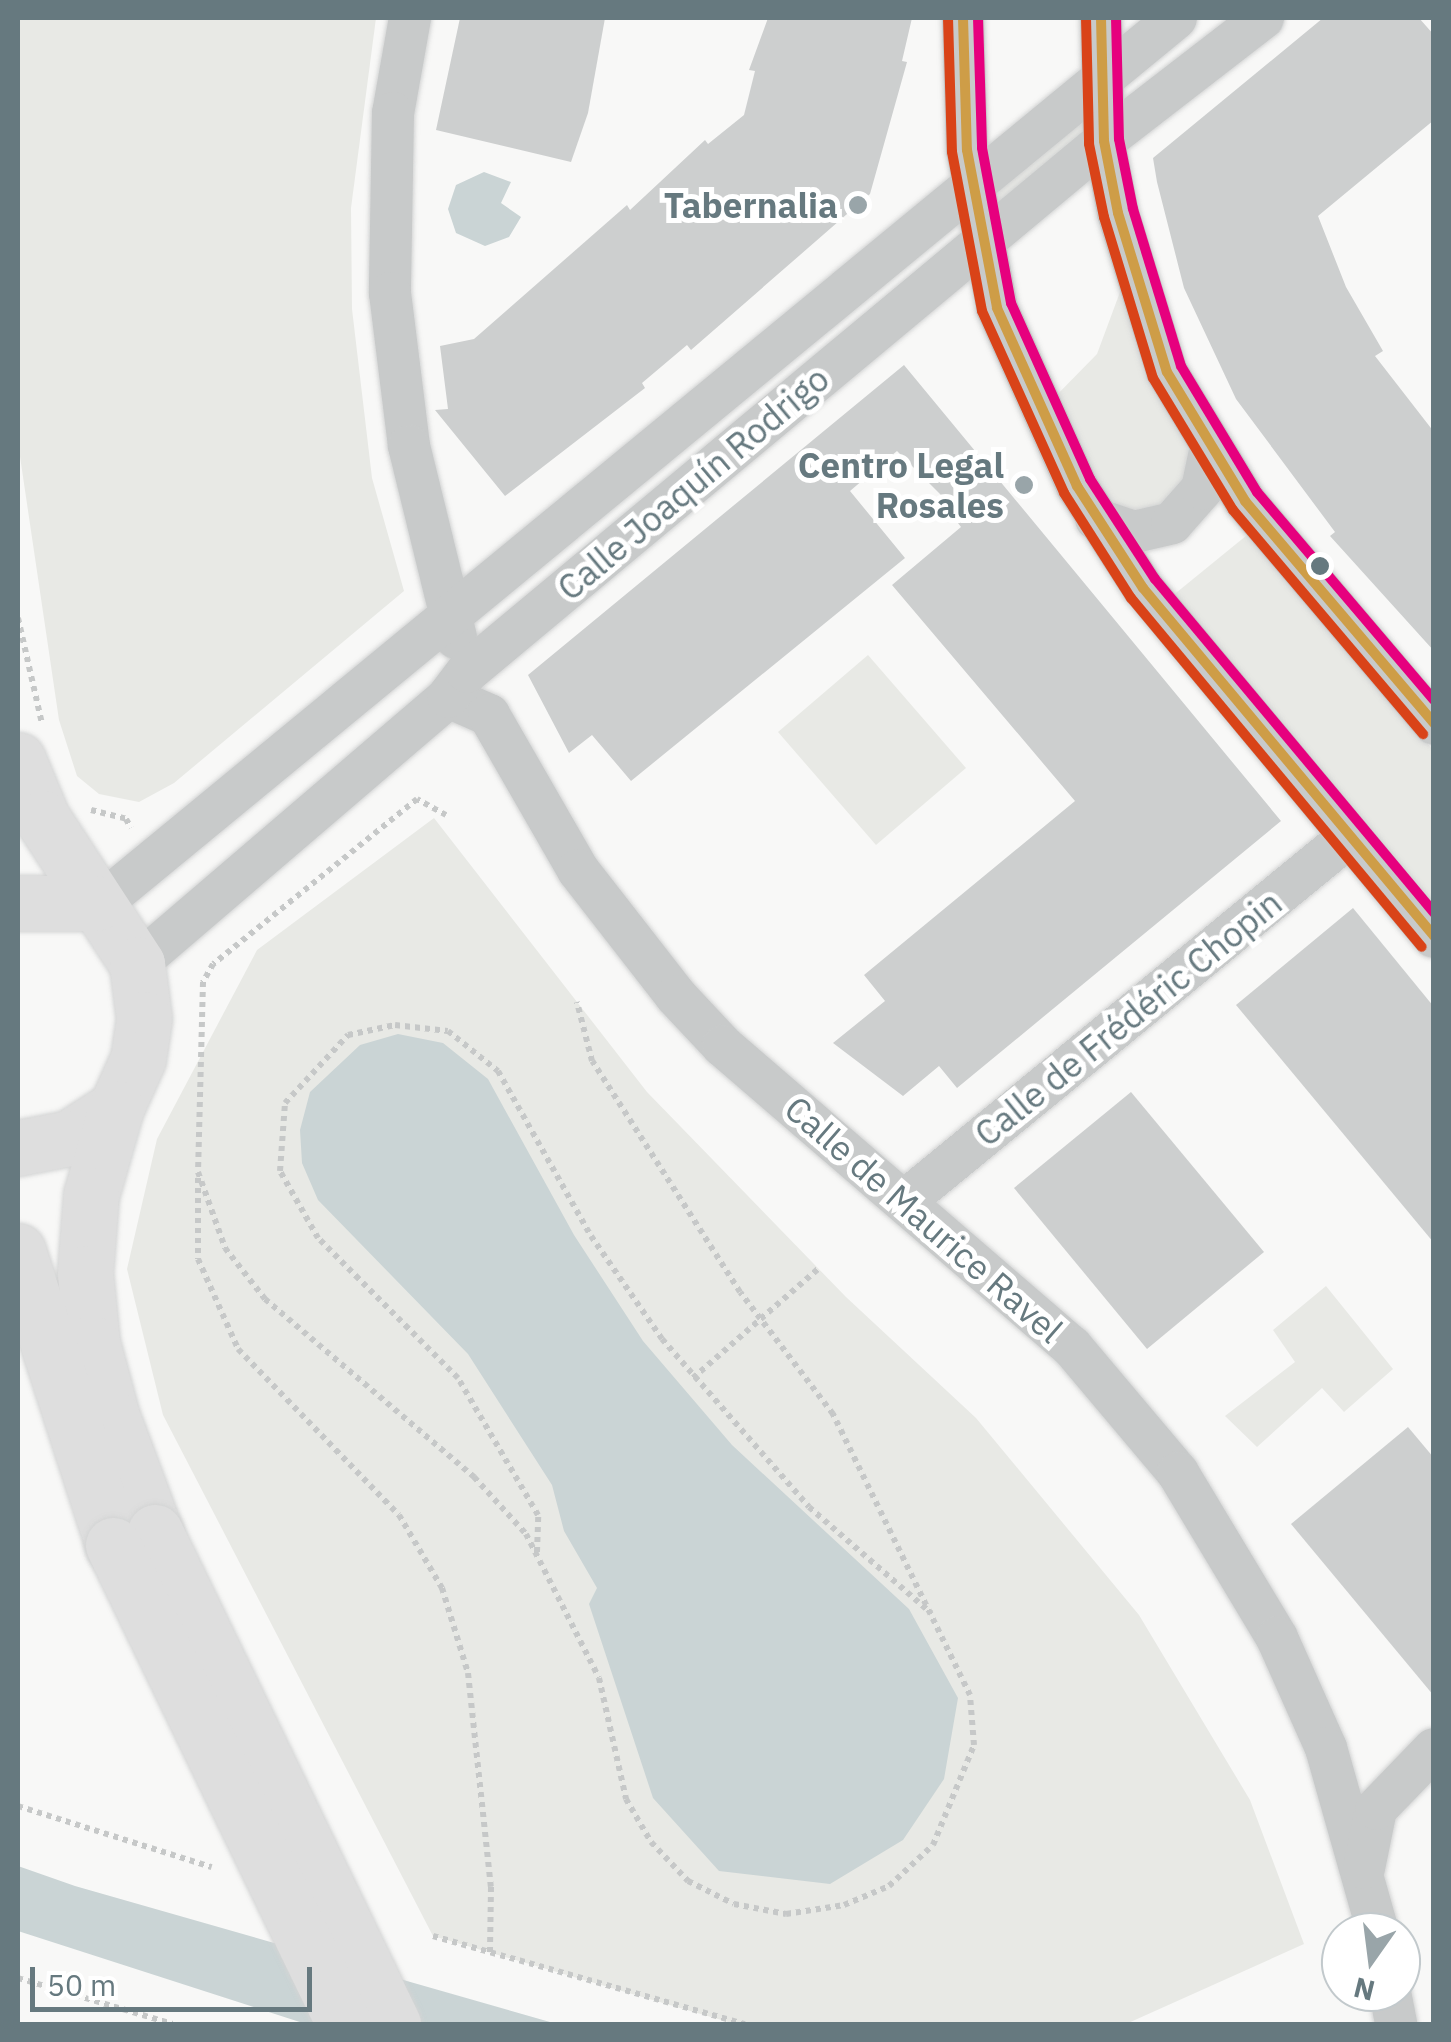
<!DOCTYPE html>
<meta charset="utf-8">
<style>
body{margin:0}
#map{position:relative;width:1451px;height:2042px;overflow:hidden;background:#f8f8f7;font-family:"IBM Plex Sans",sans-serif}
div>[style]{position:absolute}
.green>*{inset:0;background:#e8e9e5}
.water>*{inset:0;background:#cad4d5}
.building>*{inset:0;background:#cdcfcf}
.path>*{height:6px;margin-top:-3px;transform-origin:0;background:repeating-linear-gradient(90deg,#c6c8c8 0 5px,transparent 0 10px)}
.roads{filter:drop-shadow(0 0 2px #d3d4d4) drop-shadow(0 0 2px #d3d4d4)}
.minor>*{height:42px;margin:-21px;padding:0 21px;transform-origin:21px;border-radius:21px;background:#c8caca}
.major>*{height:55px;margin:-27.5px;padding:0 27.5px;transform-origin:27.5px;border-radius:27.5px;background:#dedede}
.bridges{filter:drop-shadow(0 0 2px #d3d4d4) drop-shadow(0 0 2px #d3d4d4)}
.major-bridge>*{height:55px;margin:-27.5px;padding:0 27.5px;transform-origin:27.5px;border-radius:27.5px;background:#dedede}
.bus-1>*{height:10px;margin:-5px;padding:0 5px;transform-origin:5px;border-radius:5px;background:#ce9d47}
.bus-2>*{height:10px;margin:-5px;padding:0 5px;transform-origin:5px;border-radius:5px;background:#d94318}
.bus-3>*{height:10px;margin:-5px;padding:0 5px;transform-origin:5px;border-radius:5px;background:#e6007e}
.dots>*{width:28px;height:28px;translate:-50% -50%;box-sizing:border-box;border:5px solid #fff;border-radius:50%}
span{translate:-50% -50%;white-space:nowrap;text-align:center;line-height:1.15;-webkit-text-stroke:10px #fff;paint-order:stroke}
.poi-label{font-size:35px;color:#66797f;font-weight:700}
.right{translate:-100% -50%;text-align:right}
.street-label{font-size:35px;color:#66797f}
.frame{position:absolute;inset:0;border:20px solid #66797f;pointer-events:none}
.north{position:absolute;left:1321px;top:1912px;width:100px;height:100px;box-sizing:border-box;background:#fff;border:2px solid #c2c9cc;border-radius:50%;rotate:194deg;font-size:28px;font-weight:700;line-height:40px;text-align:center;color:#66797f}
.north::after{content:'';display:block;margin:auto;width:35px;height:45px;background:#99a5a9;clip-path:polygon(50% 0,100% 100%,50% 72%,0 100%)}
.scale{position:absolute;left:30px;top:1967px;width:282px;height:45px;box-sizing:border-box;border:5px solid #66797f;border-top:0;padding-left:12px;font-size:30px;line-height:35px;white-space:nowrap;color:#66797f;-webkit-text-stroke:8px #fff;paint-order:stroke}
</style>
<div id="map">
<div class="green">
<div style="clip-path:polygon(18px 18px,376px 18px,351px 208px,352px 309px,372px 478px,404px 591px,174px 783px,139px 802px,99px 794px,77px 776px,59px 720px,18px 443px)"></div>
<div style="clip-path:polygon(1085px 109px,1090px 134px,995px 217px,991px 194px)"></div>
<div style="clip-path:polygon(1123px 284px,1192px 441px,1182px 503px,1115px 514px,1047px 405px,1097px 354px)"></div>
<div style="clip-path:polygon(1252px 531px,1433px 750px,1433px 915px,1171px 597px)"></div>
<div style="clip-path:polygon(868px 655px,966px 768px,876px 845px,778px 732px)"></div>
<div style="clip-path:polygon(434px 818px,647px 1092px,846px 1297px,976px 1418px,1139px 1615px,1250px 1800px,1304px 1944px,1126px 2024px,735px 2024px,433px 1936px,163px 1415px,127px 1269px,157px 1139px,257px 950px)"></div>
<div style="clip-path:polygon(1326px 1286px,1393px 1369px,1344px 1412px,1322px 1388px,1257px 1447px,1225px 1416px,1295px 1362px,1273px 1330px)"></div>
</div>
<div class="water">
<div style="clip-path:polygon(484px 172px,511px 182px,501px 203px,521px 217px,509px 237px,485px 246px,456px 233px,448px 209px,456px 185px)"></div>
<div style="clip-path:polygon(398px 1034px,443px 1043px,488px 1079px,574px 1235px,643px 1341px,732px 1445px,909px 1609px,958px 1698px,944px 1779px,903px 1840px,830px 1884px,719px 1871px,653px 1798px,589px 1604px,597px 1588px,564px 1531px,552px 1485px,468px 1354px,318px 1200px,302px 1163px,300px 1130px,310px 1092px,360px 1045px)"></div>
<div style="clip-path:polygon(18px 1866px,75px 1886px,557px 2024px,306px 2024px,18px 1931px)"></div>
</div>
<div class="building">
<div style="clip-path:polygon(460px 18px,605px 18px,588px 113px,571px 162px,436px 130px)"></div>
<div style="clip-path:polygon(768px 18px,912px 18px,902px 61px,907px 62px,870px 194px,691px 350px,687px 345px,642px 383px,645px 388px,505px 496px,435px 410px,448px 409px,440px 346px,474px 339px,627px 205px,630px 210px,705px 140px,708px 144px,744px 115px,755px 71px,749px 70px)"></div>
<div style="clip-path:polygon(1323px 18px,1419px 18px,1434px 35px,1434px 120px,1318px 216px,1346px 287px,1383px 351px,1375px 356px,1434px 432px,1434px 651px,1330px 536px,1335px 532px,1236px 399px,1184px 288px,1157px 182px,1153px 158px)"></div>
<div style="clip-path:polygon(904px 365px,1281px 821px,957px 1088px,939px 1066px,903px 1096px,833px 1043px,885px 1001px,864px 975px,1075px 801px,892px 585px,961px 527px,952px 515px,957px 511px,897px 451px,850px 491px,905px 558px,631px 781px,592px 735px,569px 753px,528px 675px)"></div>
<div style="clip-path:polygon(1353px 908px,1434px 1007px,1434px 1243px,1236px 1005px)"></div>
<div style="clip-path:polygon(1131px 1092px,1264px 1252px,1147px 1349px,1014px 1188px)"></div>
<div style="clip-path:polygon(1408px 1427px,1434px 1458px,1434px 1696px,1291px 1524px)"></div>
</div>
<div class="path">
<div style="left:18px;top:618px;width:109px;rotate:77.2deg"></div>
<div style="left:91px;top:810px;width:36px;rotate:14deg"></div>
<div style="left:126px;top:819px;width:10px;rotate:61deg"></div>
<div style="left:446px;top:815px;width:33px;rotate:-151deg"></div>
<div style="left:417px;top:799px;width:262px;rotate:141deg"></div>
<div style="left:213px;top:964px;width:21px;rotate:119deg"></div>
<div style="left:203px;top:982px;width:190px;rotate:91.5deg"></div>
<div style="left:198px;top:1172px;width:81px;rotate:70.4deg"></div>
<div style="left:225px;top:1248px;width:65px;rotate:51.9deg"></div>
<div style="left:265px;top:1299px;width:275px;rotate:40.4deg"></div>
<div style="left:474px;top:1477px;width:77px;rotate:47.6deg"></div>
<div style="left:526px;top:1534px;width:161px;rotate:63.1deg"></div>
<div style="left:599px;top:1678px;width:124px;rotate:77.4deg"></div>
<div style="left:626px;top:1799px;width:50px;rotate:59.8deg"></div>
<div style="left:651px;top:1842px;width:54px;rotate:46.5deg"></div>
<div style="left:688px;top:1881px;width:51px;rotate:26.6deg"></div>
<div style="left:734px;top:1904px;width:53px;rotate:10.9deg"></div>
<div style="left:786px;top:1914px;width:59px;rotate:-8.8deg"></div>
<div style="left:844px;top:1905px;width:49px;rotate:-22.9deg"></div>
<div style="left:889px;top:1886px;width:60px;rotate:-43deg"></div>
<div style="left:933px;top:1845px;width:108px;rotate:-67.7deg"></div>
<div style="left:974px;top:1745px;width:50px;rotate:-94.6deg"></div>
<div style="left:970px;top:1695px;width:313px;rotate:-116deg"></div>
<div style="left:833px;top:1414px;width:153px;rotate:-127.3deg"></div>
<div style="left:740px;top:1292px;width:274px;rotate:-122.6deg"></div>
<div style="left:592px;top:1061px;width:61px;rotate:-104.3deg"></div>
<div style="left:198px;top:1178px;width:81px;rotate:90deg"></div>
<div style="left:198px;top:1259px;width:98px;rotate:66deg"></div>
<div style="left:238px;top:1349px;width:231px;rotate:45.9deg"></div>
<div style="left:399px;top:1515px;width:85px;rotate:59.5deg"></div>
<div style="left:442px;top:1588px;width:89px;rotate:73deg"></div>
<div style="left:468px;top:1673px;width:215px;rotate:83.9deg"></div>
<div style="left:491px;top:1887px;width:65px;rotate:90.9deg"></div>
<div style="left:693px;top:1378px;width:166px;rotate:-41.1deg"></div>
<div style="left:537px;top:1552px;width:37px;rotate:-88deg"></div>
<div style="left:538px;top:1515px;width:159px;rotate:-120.3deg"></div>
<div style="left:458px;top:1378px;width:198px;rotate:-135deg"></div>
<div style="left:318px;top:1238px;width:77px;rotate:-119.6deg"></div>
<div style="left:280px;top:1171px;width:68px;rotate:-85.8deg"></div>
<div style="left:285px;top:1103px;width:93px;rotate:-47.2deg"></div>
<div style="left:348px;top:1035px;width:48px;rotate:-12deg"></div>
<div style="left:395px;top:1025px;width:53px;rotate:6.5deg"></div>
<div style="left:448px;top:1031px;width:64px;rotate:38.7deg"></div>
<div style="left:498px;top:1071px;width:189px;rotate:60.6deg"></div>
<div style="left:591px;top:1236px;width:125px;rotate:55.4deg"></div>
<div style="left:662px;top:1339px;width:223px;rotate:48.8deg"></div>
<div style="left:809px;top:1507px;width:162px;rotate:41deg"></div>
<div style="left:18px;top:1806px;width:203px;rotate:17.5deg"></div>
<div style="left:433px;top:1936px;width:324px;rotate:15.8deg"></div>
<div style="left:18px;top:1978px;width:161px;rotate:16.6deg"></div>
</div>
<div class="roads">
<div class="minor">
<div style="left:410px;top:18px;width:97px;rotate:100.1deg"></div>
<div style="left:393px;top:113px;width:180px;rotate:91deg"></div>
<div style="left:390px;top:293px;width:154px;rotate:82.9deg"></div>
<div style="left:409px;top:446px;width:198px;rotate:76.2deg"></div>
<div style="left:963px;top:18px;width:132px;rotate:88.3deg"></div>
<div style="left:967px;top:150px;width:161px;rotate:79.2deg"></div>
<div style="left:997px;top:308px;width:195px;rotate:65.8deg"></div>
<div style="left:1077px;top:486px;width:121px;rotate:57.1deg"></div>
<div style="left:1143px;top:588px;width:454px;rotate:50.2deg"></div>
<div style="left:1101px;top:18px;width:123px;rotate:88.6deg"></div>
<div style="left:1104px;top:141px;width:73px;rotate:79deg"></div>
<div style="left:1118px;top:213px;width:166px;rotate:72.9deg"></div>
<div style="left:1167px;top:372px;width:151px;rotate:58.8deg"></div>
<div style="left:1245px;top:501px;width:292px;rotate:49.7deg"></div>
<div style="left:1096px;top:519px;width:40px;rotate:18.9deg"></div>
<div style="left:1134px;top:532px;width:39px;rotate:-13deg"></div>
<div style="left:1172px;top:523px;width:45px;rotate:-48.6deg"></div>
<div style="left:1202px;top:489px;width:40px;rotate:-78deg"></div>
<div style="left:448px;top:697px;width:45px;rotate:23.7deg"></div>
<div style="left:489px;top:715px;width:179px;rotate:60.1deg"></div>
<div style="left:578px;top:870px;width:160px;rotate:52.1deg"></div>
<div style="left:676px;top:996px;width:69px;rotate:46.8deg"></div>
<div style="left:723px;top:1046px;width:461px;rotate:40.8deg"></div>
<div style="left:1072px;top:1347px;width:165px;rotate:49.9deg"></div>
<div style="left:1178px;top:1473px;width:192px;rotate:59deg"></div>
<div style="left:1277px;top:1638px;width:120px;rotate:66deg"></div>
<div style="left:1326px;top:1748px;width:191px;rotate:74.2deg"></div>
<div style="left:99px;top:905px;width:1395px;rotate:-39.47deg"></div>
<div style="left:137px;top:964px;width:410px;rotate:-40.6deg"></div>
<div style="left:448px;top:697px;width:31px;rotate:-53deg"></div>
<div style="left:467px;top:672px;width:829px;rotate:-39.81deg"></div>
<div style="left:1104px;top:141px;width:201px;rotate:-37.7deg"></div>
<div style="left:906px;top:1200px;width:574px;rotate:-39.35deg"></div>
<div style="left:1364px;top:1868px;width:60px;rotate:-78.5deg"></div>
<div style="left:1376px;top:1809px;width:83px;rotate:-46deg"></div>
<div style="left:1390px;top:1992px;width:33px;rotate:79deg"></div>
</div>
<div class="major">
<div style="left:18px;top:760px;width:63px;rotate:67.5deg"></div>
<div style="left:42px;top:818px;width:174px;rotate:56.9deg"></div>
<div style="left:137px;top:964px;width:55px;rotate:82.7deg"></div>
<div style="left:144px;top:1019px;width:40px;rotate:98.5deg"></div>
<div style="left:138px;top:1059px;width:54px;rotate:114.2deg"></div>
<div style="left:116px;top:1108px;width:56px;rotate:147.4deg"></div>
<div style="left:69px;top:1138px;width:52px;rotate:168.9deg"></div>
<div style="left:18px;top:903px;width:78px"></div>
<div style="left:116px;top:1108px;width:91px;rotate:106deg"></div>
<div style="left:91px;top:1195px;width:78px;rotate:94.4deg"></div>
<div style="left:85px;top:1273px;width:70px;rotate:84.3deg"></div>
<div style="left:92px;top:1343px;width:77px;rotate:74.9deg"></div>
<div style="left:112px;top:1417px;width:123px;rotate:69.5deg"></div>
<div style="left:18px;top:1251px;width:309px;rotate:72.1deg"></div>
</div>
</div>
<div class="bridges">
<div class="major-bridge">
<div style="left:155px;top:1532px;width:547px;rotate:64.19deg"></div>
<div style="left:113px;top:1545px;width:532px;rotate:64.25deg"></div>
</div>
</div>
<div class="bus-1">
<div style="left:963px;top:18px;width:132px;rotate:88.3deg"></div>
<div style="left:967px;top:150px;width:161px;rotate:79.2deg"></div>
<div style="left:997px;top:308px;width:195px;rotate:65.8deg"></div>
<div style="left:1077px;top:486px;width:121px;rotate:57.1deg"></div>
<div style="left:1143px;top:588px;width:454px;rotate:50.1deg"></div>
<div style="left:1101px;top:18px;width:123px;rotate:88.6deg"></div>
<div style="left:1104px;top:141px;width:73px;rotate:79deg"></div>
<div style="left:1118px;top:213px;width:166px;rotate:72.9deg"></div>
<div style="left:1167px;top:372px;width:151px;rotate:58.8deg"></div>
<div style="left:1245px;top:501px;width:292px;rotate:49.6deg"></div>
</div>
<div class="bus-2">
<div style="left:948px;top:18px;width:134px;rotate:88.3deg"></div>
<div style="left:952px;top:152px;width:162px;rotate:79.3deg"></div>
<div style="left:982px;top:311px;width:200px;rotate:65.7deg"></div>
<div style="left:1064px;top:493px;width:125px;rotate:57.5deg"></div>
<div style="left:1131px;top:598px;width:454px;rotate:50.2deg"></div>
<div style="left:1086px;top:18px;width:126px;rotate:88.6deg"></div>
<div style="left:1089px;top:144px;width:75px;rotate:78.4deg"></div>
<div style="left:1104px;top:217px;width:168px;rotate:73.1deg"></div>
<div style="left:1153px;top:378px;width:154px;rotate:58.8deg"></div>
<div style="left:1233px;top:510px;width:294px;rotate:49.7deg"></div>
</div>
<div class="bus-3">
<div style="left:978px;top:18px;width:130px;rotate:88.2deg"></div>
<div style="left:982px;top:148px;width:158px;rotate:79.4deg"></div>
<div style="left:1011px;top:303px;width:193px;rotate:65.8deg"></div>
<div style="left:1090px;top:479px;width:119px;rotate:57deg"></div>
<div style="left:1155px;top:579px;width:435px;rotate:50.1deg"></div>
<div style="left:1116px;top:18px;width:121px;rotate:88.6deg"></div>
<div style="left:1119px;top:139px;width:71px;rotate:78.7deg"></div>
<div style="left:1133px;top:209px;width:164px;rotate:73deg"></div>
<div style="left:1181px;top:366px;width:147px;rotate:58.9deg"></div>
<div style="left:1257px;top:492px;width:273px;rotate:49.6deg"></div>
</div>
<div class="dots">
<div style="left:858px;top:205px;background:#99a5a9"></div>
<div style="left:1024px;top:485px;background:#99a5a9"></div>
<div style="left:1320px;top:566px;background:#66797f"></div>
</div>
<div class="poi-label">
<span class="right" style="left:838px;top:205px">Tabernalia</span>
<span class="right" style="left:1004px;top:485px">Centro Legal<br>Rosales</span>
</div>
<div class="street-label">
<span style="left:693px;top:483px;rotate:-40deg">Calle Joaquín Rodrigo</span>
<span style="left:1128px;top:1018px;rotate:-39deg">Calle de Frédéric Chopin</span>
<span style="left:924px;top:1219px;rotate:41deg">Calle de Maurice Ravel</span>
</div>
<div class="frame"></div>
<div class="north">N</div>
<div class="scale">50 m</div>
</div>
